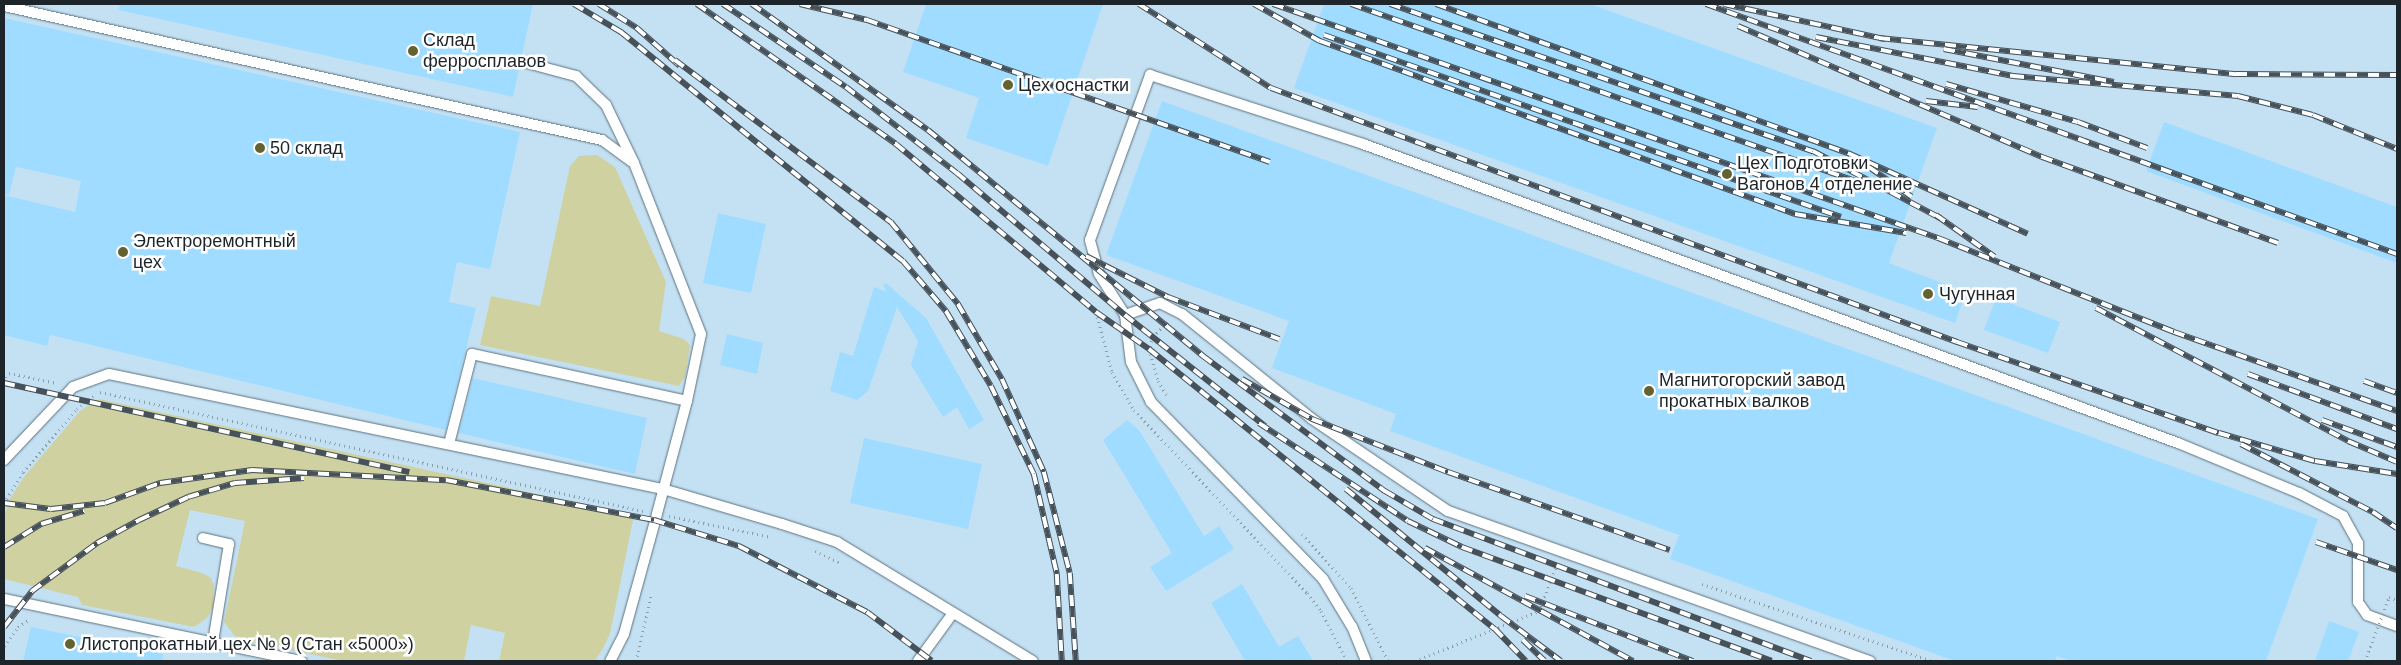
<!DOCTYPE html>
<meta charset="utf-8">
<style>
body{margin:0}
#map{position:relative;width:2401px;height:665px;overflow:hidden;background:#d7eefc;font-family:Helvetica,sans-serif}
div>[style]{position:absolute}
.built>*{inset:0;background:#c4e1f4}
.green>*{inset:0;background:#cfd1a1}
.building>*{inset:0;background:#a0dcff}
.path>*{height:3px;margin-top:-1.5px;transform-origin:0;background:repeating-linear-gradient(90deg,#8c9da8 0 1px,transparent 0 5px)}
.roads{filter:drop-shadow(0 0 1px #5d717e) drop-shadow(0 0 1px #5d717e)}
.service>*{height:10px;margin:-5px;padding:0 5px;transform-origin:5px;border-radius:5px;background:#fff}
.rail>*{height:5.5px;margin-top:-2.75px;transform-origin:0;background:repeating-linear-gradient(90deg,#fff 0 11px,#465159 0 22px);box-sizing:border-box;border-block:1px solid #465159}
.path-bridge>*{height:3px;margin-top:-1.5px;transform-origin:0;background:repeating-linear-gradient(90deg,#8c9da8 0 1px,transparent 0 5px)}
.dots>*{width:14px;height:14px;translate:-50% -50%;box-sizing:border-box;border:2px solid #fff;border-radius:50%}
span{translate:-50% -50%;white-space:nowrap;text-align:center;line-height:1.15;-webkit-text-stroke:5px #fff;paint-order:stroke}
.poi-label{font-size:18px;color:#1d252b}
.left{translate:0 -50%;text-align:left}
.frame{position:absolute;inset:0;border:5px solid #1d252b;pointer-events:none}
</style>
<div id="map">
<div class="built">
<div style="clip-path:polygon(4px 4px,2397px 4px,2397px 661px,4px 661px)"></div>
</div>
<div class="green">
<div style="clip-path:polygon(597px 155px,615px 167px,666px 282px,659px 331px,684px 339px,690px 345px,685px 377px,679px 386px,480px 345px,491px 296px,540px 306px,570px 166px,579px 156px)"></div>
<div style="clip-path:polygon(99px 399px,634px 515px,610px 634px,602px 650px,595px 661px,499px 661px,505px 633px,471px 625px,464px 661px,344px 661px,242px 640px,234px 635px,224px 622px,245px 521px,190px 510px,176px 566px,202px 573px,210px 577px,214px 585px,213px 607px,207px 618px,194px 627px,82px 605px,78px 597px,4px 579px,4px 518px,9px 500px,24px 477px,80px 411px)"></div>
</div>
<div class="building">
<div style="clip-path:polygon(120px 4px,533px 4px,513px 97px,119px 10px)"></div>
<div style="clip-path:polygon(926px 4px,1103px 4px,1048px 166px,966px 138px,979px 98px,903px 72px)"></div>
<div style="clip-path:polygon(1324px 4px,1590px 4px,1937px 128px,1889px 263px,1966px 292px,1955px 323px,1294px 88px)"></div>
<div style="clip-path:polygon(4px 18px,520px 132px,490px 269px,457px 262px,449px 302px,476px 308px,446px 430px,50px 335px,47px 346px,4px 335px,4px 195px,75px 212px,81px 181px,16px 167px,9px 195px,4px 194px)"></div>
<div style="clip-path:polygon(1162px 101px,2318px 519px,2266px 661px,2070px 661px,2057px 656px,2055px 661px,1955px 661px,1670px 559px,1679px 535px,1390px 431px,1396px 414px,1272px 368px,1289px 321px,1106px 255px)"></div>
<div style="clip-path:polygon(2164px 122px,2397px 207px,2397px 263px,2146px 171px)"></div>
<div style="clip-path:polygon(718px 213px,766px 224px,751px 293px,703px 283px)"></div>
<div style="clip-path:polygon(886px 283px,926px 318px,984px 420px,969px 429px,957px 407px,943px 417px,911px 365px,918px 341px,897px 307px,868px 391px,857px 400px,830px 391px,840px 352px,853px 356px,874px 287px,887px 292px,883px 285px)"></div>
<div style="clip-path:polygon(1996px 298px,2060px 322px,2048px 353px,1984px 330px)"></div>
<div style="clip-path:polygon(727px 334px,763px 343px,757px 374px,720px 365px)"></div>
<div style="clip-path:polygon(473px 378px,647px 418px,635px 474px,459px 433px)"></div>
<div style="clip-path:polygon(1127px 420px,1139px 430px,1204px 536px,1219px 526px,1234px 549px,1166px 591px,1150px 567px,1172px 553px,1103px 440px)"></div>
<div style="clip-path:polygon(864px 438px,982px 464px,968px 529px,850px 503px)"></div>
<div style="clip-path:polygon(1242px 584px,1279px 647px,1298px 636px,1313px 661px,1245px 661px,1211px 603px)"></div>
<div style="clip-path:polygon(2329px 621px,2359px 632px,2348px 661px,2315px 661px)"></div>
<div style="clip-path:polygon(31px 627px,163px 654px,162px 661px,23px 661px)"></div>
</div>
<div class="path">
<div style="left:1096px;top:312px;width:62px;rotate:75.1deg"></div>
<div style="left:1112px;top:372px;width:44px;rotate:59.9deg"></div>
<div style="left:1134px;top:410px;width:252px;rotate:46.6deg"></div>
<div style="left:1307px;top:593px;width:23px;rotate:52deg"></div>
<div style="left:1321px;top:611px;width:56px;rotate:62.5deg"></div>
<div style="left:1168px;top:322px;width:21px;rotate:137deg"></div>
<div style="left:1153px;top:336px;width:14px;rotate:107deg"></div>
<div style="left:1149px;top:349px;width:33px;rotate:74deg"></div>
<div style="left:1158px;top:381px;width:19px;rotate:58deg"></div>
<div style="left:4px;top:372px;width:54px;rotate:11.7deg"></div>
<div style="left:4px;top:382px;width:9px;rotate:-77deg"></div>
<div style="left:100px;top:392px;width:556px;rotate:12.36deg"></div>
<div style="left:4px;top:503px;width:36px;rotate:-58deg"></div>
<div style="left:23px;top:472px;width:83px;rotate:-49.4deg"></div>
<div style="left:77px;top:409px;width:23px;rotate:-38deg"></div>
<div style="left:669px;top:516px;width:104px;rotate:11.6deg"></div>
<div style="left:1302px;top:534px;width:73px;rotate:47.8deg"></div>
<div style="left:1351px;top:588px;width:82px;rotate:63.1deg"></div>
<div style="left:815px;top:551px;width:29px;rotate:25deg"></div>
<div style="left:1702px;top:584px;width:243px;rotate:18.5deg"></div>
<div style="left:2389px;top:597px;width:9px;rotate:21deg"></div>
<div style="left:4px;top:646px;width:24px;rotate:-54deg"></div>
<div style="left:18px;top:627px;width:14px;rotate:-34deg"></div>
<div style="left:636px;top:661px;width:67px;rotate:-77deg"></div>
<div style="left:1415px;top:661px;width:134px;rotate:-22deg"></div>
<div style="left:1539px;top:611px;width:50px;rotate:-69deg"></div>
</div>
<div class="roads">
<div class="service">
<div style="left:4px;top:6px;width:613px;rotate:12.63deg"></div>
<div style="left:602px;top:140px;width:36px;rotate:36deg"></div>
<div style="left:527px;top:63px;width:51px;rotate:14.9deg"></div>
<div style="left:576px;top:76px;width:42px;rotate:44deg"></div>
<div style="left:606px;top:105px;width:64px;rotate:64.2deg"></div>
<div style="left:634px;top:163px;width:184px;rotate:68.6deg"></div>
<div style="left:701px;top:334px;width:68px;rotate:101.8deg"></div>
<div style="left:687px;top:401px;width:117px;rotate:104.9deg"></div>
<div style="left:657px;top:514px;width:124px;rotate:105.4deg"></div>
<div style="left:624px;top:634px;width:30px;rotate:117deg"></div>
<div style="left:1125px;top:315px;width:49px;rotate:-122.4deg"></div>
<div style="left:1099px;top:274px;width:35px;rotate:-105deg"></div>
<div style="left:1090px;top:240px;width:176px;rotate:-70deg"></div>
<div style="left:1150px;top:75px;width:224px;rotate:17.9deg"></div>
<div style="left:1363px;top:144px;width:868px;rotate:20.15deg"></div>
<div style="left:2178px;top:443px;width:131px;rotate:22.5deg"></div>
<div style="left:2299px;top:493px;width:50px;rotate:27.6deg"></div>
<div style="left:2343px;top:516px;width:31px;rotate:61deg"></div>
<div style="left:2358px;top:543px;width:59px;rotate:90deg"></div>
<div style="left:2358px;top:602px;width:16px;rotate:55deg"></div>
<div style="left:2367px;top:615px;width:32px;rotate:20deg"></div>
<div style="left:449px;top:444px;width:93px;rotate:-75.7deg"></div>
<div style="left:472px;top:354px;width:220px;rotate:12.3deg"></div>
<div style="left:4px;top:460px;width:100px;rotate:-46.6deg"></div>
<div style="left:73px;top:387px;width:38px;rotate:-20deg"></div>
<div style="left:109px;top:374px;width:566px;rotate:11.73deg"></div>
<div style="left:663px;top:489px;width:124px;rotate:16.4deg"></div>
<div style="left:782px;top:524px;width:58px;rotate:18.1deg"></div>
<div style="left:837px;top:542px;width:229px;rotate:31.3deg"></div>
<div style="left:203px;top:538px;width:27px;rotate:13deg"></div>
<div style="left:229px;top:544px;width:99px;rotate:99.3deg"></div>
<div style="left:4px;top:599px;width:304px;rotate:11.8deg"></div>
<div style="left:918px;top:661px;width:59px;rotate:-53.9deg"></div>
<div style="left:1366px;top:661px;width:37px;rotate:-112deg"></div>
<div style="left:1352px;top:627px;width:56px;rotate:-121.1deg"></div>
<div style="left:1323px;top:579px;width:247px;rotate:-134.2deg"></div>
<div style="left:1151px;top:402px;width:45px;rotate:-116.6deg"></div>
<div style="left:1131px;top:362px;width:47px;rotate:-97.3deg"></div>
<div style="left:1125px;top:315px;width:37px;rotate:-19deg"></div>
<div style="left:1160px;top:303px;width:25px;rotate:27deg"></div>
<div style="left:1182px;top:314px;width:167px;rotate:38.9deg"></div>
<div style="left:1312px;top:419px;width:164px;rotate:34.1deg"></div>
<div style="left:1448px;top:511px;width:448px;rotate:19.6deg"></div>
</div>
</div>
<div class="rail">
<div style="left:574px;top:4px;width:55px;rotate:30.8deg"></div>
<div style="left:621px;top:32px;width:363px;rotate:39.1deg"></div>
<div style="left:903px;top:261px;width:66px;rotate:49.3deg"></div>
<div style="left:946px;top:311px;width:87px;rotate:59deg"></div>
<div style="left:991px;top:386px;width:98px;rotate:64deg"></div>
<div style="left:1034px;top:474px;width:103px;rotate:77deg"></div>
<div style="left:1057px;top:574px;width:87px;rotate:86.7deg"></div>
<div style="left:599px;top:4px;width:45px;rotate:32.3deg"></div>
<div style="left:637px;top:28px;width:57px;rotate:41.5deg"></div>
<div style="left:697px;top:4px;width:243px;rotate:35.1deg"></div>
<div style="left:896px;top:144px;width:261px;rotate:40deg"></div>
<div style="left:1096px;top:312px;width:65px;rotate:34.9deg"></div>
<div style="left:1149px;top:349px;width:445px;rotate:39deg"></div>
<div style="left:1495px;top:629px;width:45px;rotate:45.9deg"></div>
<div style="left:723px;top:4px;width:148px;rotate:34deg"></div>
<div style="left:846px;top:87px;width:140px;rotate:37.8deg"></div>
<div style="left:957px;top:173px;width:220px;rotate:40.2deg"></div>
<div style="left:1125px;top:315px;width:179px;rotate:38.4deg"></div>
<div style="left:752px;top:4px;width:216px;rotate:35.6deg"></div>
<div style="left:928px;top:130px;width:356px;rotate:39.4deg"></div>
<div style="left:1203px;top:356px;width:227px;rotate:36.6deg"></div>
<div style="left:1385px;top:491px;width:56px;rotate:30.3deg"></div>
<div style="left:1433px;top:519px;width:404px;rotate:20.6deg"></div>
<div style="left:800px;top:4px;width:69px;rotate:13.4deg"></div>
<div style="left:867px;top:20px;width:427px;rotate:19.4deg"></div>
<div style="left:1139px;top:4px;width:156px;rotate:32.5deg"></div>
<div style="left:1271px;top:88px;width:732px;rotate:20.32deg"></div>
<div style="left:1957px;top:342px;width:277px;rotate:19.2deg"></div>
<div style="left:2219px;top:433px;width:100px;rotate:16.3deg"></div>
<div style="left:2315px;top:461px;width:83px;rotate:9deg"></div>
<div style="left:1254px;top:4px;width:76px;rotate:29.3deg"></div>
<div style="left:1320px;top:41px;width:506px;rotate:20.01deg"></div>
<div style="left:1795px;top:214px;width:113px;rotate:9.7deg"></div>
<div style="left:1273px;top:4px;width:705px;rotate:19.39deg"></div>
<div style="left:1938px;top:238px;width:254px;rotate:21.7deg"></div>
<div style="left:2174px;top:332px;width:237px;rotate:19.5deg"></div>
<div style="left:1351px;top:4px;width:537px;rotate:19.35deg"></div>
<div style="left:1390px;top:4px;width:448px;rotate:19.2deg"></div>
<div style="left:1813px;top:151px;width:144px;rotate:27.8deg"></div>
<div style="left:1436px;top:4px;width:438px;rotate:19.9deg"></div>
<div style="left:1848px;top:153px;width:197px;rotate:24.2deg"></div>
<div style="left:1706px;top:4px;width:735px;rotate:19.89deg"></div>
<div style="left:1724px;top:4px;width:165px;rotate:12.3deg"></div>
<div style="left:1738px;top:26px;width:331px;rotate:23.3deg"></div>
<div style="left:2042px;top:157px;width:251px;rotate:20deg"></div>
<div style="left:1324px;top:35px;width:548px;rotate:19.39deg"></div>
<div style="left:1816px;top:37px;width:201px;rotate:11.2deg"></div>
<div style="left:2013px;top:76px;width:226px;rotate:5.1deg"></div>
<div style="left:2238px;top:96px;width:77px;rotate:14.2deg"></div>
<div style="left:2313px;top:115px;width:91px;rotate:22deg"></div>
<div style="left:1879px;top:38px;width:359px;rotate:5.8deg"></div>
<div style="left:2236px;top:74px;width:161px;rotate:0.4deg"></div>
<div style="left:1944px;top:49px;width:173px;rotate:11deg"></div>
<div style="left:675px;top:60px;width:270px;rotate:36.9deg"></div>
<div style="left:891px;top:222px;width:106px;rotate:50.7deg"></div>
<div style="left:958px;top:304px;width:87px;rotate:59.6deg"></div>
<div style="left:1002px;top:379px;width:102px;rotate:65.7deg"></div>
<div style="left:1044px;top:472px;width:104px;rotate:75.6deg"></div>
<div style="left:1070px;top:573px;width:88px;rotate:86.1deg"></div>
<div style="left:1946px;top:84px;width:137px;rotate:16.1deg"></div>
<div style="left:2078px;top:122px;width:74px;rotate:20.6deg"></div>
<div style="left:1926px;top:101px;width:52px;rotate:6.6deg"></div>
<div style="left:1869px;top:167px;width:52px;rotate:34.9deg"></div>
<div style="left:1936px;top:215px;width:72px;rotate:35.4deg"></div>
<div style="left:1086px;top:256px;width:92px;rotate:26.6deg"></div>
<div style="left:1168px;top:297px;width:119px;rotate:20.7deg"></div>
<div style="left:2096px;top:308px;width:285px;rotate:27.8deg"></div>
<div style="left:2348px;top:441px;width:53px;rotate:23.2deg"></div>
<div style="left:2248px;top:374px;width:159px;rotate:20.3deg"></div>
<div style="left:1242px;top:379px;width:81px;rotate:29.7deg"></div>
<div style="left:1312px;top:419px;width:146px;rotate:21.3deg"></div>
<div style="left:1448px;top:472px;width:235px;rotate:19.4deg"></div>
<div style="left:2364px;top:381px;width:35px;rotate:20deg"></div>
<div style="left:4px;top:383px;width:415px;rotate:12.4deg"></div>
<div style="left:2322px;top:420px;width:80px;rotate:19.8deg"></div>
<div style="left:1259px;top:423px;width:178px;rotate:33.3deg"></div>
<div style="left:1408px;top:521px;width:60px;rotate:25.7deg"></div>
<div style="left:1462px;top:547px;width:330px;rotate:20.2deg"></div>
<div style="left:2241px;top:444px;width:148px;rotate:27.3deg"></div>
<div style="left:2373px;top:512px;width:29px;rotate:34deg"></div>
<div style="left:1346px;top:489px;width:200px;rotate:39.3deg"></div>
<div style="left:1501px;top:616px;width:75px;rotate:36.9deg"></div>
<div style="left:4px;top:503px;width:47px;rotate:7.3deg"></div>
<div style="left:51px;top:509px;width:54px;rotate:-6.3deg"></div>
<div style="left:105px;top:503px;width:59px;rotate:-20deg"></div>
<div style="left:160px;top:483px;width:93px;rotate:-8deg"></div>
<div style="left:252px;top:470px;width:194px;rotate:3deg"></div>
<div style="left:446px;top:480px;width:212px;rotate:10.9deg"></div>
<div style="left:654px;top:520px;width:89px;rotate:17deg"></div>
<div style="left:739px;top:546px;width:144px;rotate:27.3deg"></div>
<div style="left:867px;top:612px;width:81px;rotate:37deg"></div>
<div style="left:2316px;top:542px;width:86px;rotate:19.1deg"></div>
<div style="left:4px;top:547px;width:44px;rotate:-31.9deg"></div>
<div style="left:41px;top:524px;width:45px;rotate:-16.8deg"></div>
<div style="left:1425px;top:548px;width:237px;rotate:28.5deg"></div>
<div style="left:1525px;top:596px;width:180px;rotate:21.2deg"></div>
<div style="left:4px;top:627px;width:46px;rotate:-52.1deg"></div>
<div style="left:32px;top:591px;width:81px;rotate:-36.4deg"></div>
<div style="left:97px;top:543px;width:48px;rotate:-28.7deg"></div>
<div style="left:139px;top:520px;width:54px;rotate:-25.1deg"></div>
<div style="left:188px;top:497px;width:49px;rotate:-16.6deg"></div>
<div style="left:235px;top:483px;width:69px;rotate:-4.1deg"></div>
<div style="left:1523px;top:640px;width:30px;rotate:44deg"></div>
</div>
<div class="path-bridge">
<div style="left:2365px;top:661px;width:68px;rotate:-69.4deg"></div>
</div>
<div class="dots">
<div style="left:413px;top:51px;background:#626330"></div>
<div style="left:1008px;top:85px;background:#626330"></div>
<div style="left:260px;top:148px;background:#626330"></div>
<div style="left:1727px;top:174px;background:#626330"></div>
<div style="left:123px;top:252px;background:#626330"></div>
<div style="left:1928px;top:294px;background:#626330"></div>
<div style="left:1649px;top:391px;background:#626330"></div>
<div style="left:70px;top:644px;background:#626330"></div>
</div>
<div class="poi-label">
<span class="left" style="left:423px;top:51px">Склад<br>ферросплавов</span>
<span class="left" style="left:1018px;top:85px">Цех оснастки</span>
<span class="left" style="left:270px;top:148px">50 склад</span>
<span class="left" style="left:1737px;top:174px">Цех Подготовки<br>Вагонов 4 отделение</span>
<span class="left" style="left:133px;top:252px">Электроремонтный<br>цех</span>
<span class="left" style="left:1939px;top:294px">Чугунная</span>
<span class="left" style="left:1659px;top:391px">Магнитогорский завод<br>прокатных валков</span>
<span class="left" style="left:80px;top:644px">Листопрокатный цех № 9 (Стан «5000»)</span>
</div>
<div class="frame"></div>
</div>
